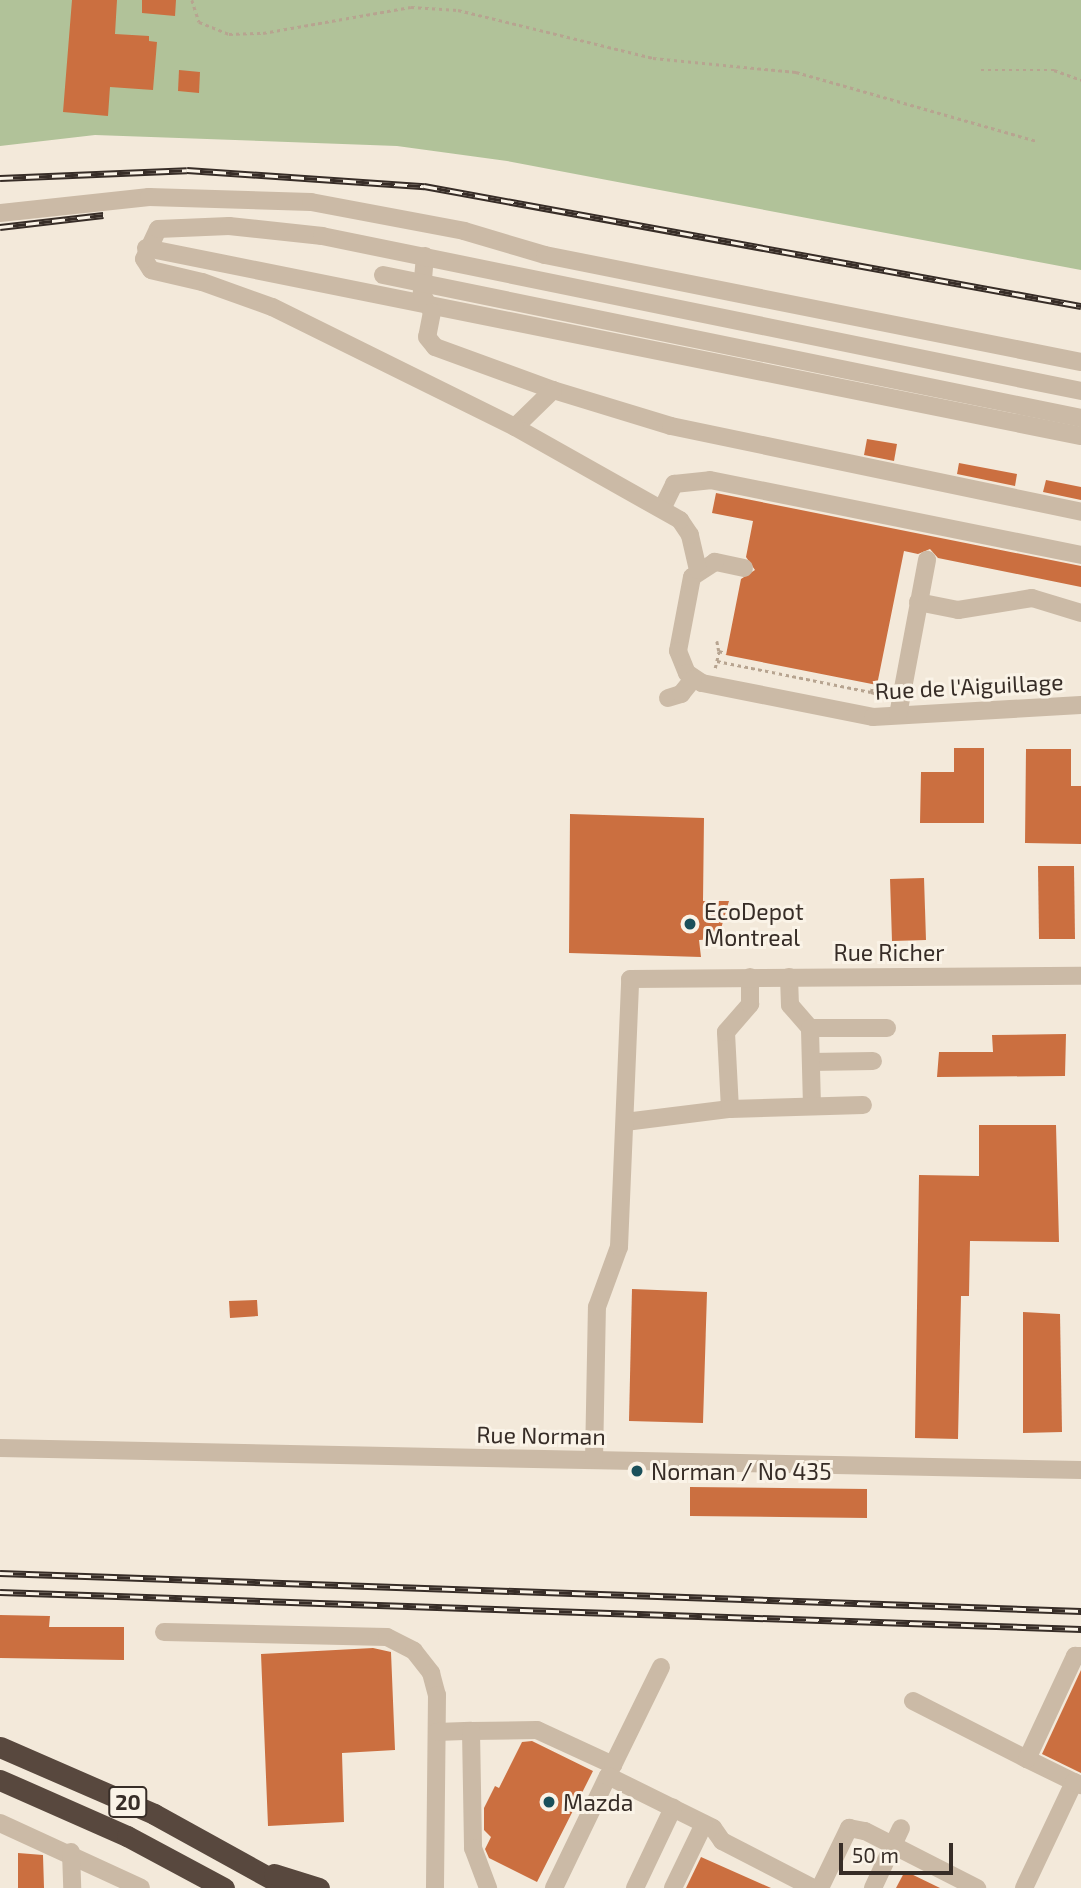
<!DOCTYPE html>
<style>
body{margin:0}
#map{position:relative;width:1081px;height:1888px;overflow:hidden;background:#f3e9da;font-family:"Exo 2",sans-serif}
div>[style]{position:absolute}
.green>*{inset:0;background:#b1c299}
.building>*{inset:0;background:#cb6f40}
.path>*{height:2.5px;margin-top:-1.25px;transform-origin:0;background:repeating-linear-gradient(90deg,#b7a490 0 3.5px,transparent 0 7px)}
.minor>*{height:18px;margin:-9px;padding:0 9px;transform-origin:9px;border-radius:9px;background:#cbbaa6}
.highway>*{height:21px;margin:-10.5px;padding:0 10.5px;transform-origin:10.5px;border-radius:10.5px;background:#58483e}
.rail>*{height:7px;margin-top:-3.5px;transform-origin:0;background:repeating-linear-gradient(90deg,#faf3e7 0 13px,#372d27 0 26px);box-sizing:border-box;border-block:2px solid #372d27}
.dots>*{width:19px;height:19px;translate:-50% -50%;box-sizing:border-box;border:4px solid #faf3e7;border-radius:50%}
span{translate:-50% -50%;white-space:nowrap;text-align:center;line-height:1.15;-webkit-text-stroke:6px #faf3e7;paint-order:stroke}
.shield-label span{padding:2px 5px;background:#faf3e7;border:2px solid;border-radius:5px;-webkit-text-stroke-width:0}
.shield-label{font-size:21px;color:#372d27;font-weight:700}
.street-label{font-size:23px;color:#372d27}
.poi-label{font-size:23px;color:#372d27}
.left{translate:0 -50%;text-align:left}
.scale{position:absolute;left:839px;top:1843px;width:114px;height:32px;box-sizing:border-box;border:4px solid #372d27;border-top:0;padding-left:9px;font-size:21px;line-height:24px;white-space:nowrap;color:#372d27;-webkit-text-stroke:5px #faf3e7;paint-order:stroke}
</style>
<div id="map">
<div class="green">
<div style="clip-path:polygon(0 0,1081px 0,1081px 270px,507px 161px,397px 146px,95px 135px,0 146px)"></div>
</div>
<div class="building">
<div style="clip-path:polygon(72px 0,117px 0,115px 34px,149px 36px,149px 41px,157px 42px,153px 90px,110px 87px,108px 116px,63px 112px)"></div>
<div style="clip-path:polygon(142px 0,176px 0,175px 16px,142px 13px)"></div>
<div style="clip-path:polygon(179px 70px,200px 72px,199px 93px,178px 91px)"></div>
<div style="clip-path:polygon(867px 439px,897px 444px,894px 461px,864px 455px)"></div>
<div style="clip-path:polygon(959px 463px,1017px 474px,1015px 486px,957px 474px)"></div>
<div style="clip-path:polygon(1046px 480px,1081px 487px,1081px 500px,1043px 492px)"></div>
<div style="clip-path:polygon(716px 493px,1081px 566px,1081px 587px,938px 558px,930px 549px,918px 554px,904px 551px,877px 685px,726px 655px,741px 579px,755px 570px,746px 557px,753px 521px,712px 513px)"></div>
<div style="clip-path:polygon(954px 748px,984px 748px,984px 823px,920px 823px,921px 772px,954px 772px)"></div>
<div style="clip-path:polygon(1026px 749px,1071px 749px,1071px 786px,1081px 786px,1081px 844px,1025px 843px)"></div>
<div style="clip-path:polygon(570px 814px,704px 818px,703px 901px,729px 901px,718px 939px,699px 940px,701px 957px,569px 953px)"></div>
<div style="clip-path:polygon(1038px 866px,1074px 866px,1075px 939px,1039px 939px)"></div>
<div style="clip-path:polygon(924px 878px,926px 940px,892px 941px,890px 879px)"></div>
<div style="clip-path:polygon(1066px 1034px,1065px 1076px,937px 1077px,939px 1052px,993px 1052px,992px 1035px)"></div>
<div style="clip-path:polygon(979px 1125px,1056px 1125px,1059px 1242px,970px 1241px,969px 1296px,961px 1296px,958px 1439px,915px 1438px,919px 1175px,979px 1176px)"></div>
<div style="clip-path:polygon(632px 1289px,707px 1292px,703px 1423px,629px 1421px)"></div>
<div style="clip-path:polygon(257px 1300px,258px 1316px,230px 1318px,229px 1301px)"></div>
<div style="clip-path:polygon(1023px 1312px,1060px 1314px,1062px 1432px,1023px 1433px)"></div>
<div style="clip-path:polygon(690px 1487px,867px 1489px,867px 1518px,690px 1516px)"></div>
<div style="clip-path:polygon(0 1615px,50px 1616px,49px 1627px,124px 1627px,124px 1660px,0 1658px)"></div>
<div style="clip-path:polygon(373px 1648px,391px 1652px,395px 1750px,342px 1753px,344px 1822px,268px 1826px,261px 1654px)"></div>
<div style="clip-path:polygon(1081px 1670px,1081px 1773px,1042px 1754px)"></div>
<div style="clip-path:polygon(532px 1741px,593px 1771px,537px 1882px,489px 1858px,485px 1849px,491px 1837px,484px 1830px,484px 1808px,495px 1786px,499px 1788px,522px 1742px)"></div>
<div style="clip-path:polygon(18px 1853px,43px 1855px,44px 1888px,18px 1888px)"></div>
<div style="clip-path:polygon(701px 1857px,771px 1888px,686px 1888px)"></div>
<div style="clip-path:polygon(905px 1871px,940px 1888px,896px 1888px)"></div>
</div>
<div class="path">
<div style="left:192px;top:0;width:23px;rotate:72deg"></div>
<div style="left:199px;top:22px;width:32px;rotate:22deg"></div>
<div style="left:229px;top:34px;width:34px;rotate:-2deg"></div>
<div style="left:263px;top:33px;width:150px;rotate:-10deg"></div>
<div style="left:411px;top:7px;width:47px;rotate:3.7deg"></div>
<div style="left:458px;top:10px;width:201px;rotate:13.8deg"></div>
<div style="left:653px;top:58px;width:144px;rotate:5.6deg"></div>
<div style="left:796px;top:72px;width:250px;rotate:16deg"></div>
<div style="left:981px;top:70px;width:73px"></div>
<div style="left:1054px;top:70px;width:29px;rotate:20deg"></div>
<div style="left:717px;top:641px;width:10px;rotate:79deg"></div>
<div style="left:717px;top:661px;width:157px;rotate:11.4deg"></div>
<div style="left:871px;top:692px;width:7px;rotate:-74deg"></div>
<div style="left:715px;top:668px;width:17px;rotate:-77deg"></div>
<div style="left:719px;top:651px;width:7px;rotate:16deg"></div>
<div style="left:871px;top:692px;width:15px;rotate:16deg"></div>
</div>
<div class="minor">
<div style="left:0;top:213px;width:150px;rotate:-6.1deg"></div>
<div style="left:149px;top:197px;width:162px;rotate:1.8deg"></div>
<div style="left:311px;top:202px;width:156px;rotate:10.7deg"></div>
<div style="left:464px;top:231px;width:84px;rotate:16.5deg"></div>
<div style="left:545px;top:255px;width:547px;rotate:11.29deg"></div>
<div style="left:146px;top:248px;width:954px;rotate:11.37deg"></div>
<div style="left:425px;top:256px;width:38px;rotate:95deg"></div>
<div style="left:422px;top:294px;width:21px;rotate:61deg"></div>
<div style="left:432px;top:312px;width:25px;rotate:101deg"></div>
<div style="left:427px;top:337px;width:13px;rotate:51deg"></div>
<div style="left:435px;top:347px;width:126px;rotate:20deg"></div>
<div style="left:553px;top:390px;width:123px;rotate:17deg"></div>
<div style="left:671px;top:426px;width:419px;rotate:11.8deg"></div>
<div style="left:383px;top:275px;width:712px;rotate:11.58deg"></div>
<div style="left:515px;top:427px;width:53px;rotate:-44.2deg"></div>
<div style="left:662px;top:509px;width:28px;rotate:-64deg"></div>
<div style="left:674px;top:484px;width:36px;rotate:-6deg"></div>
<div style="left:710px;top:480px;width:379px;rotate:11.4deg"></div>
<div style="left:744px;top:568px;width:30px;rotate:-168deg"></div>
<div style="left:715px;top:562px;width:27px;rotate:147deg"></div>
<div style="left:692px;top:577px;width:75px;rotate:100.7deg"></div>
<div style="left:678px;top:651px;width:24px;rotate:68deg"></div>
<div style="left:687px;top:673px;width:18px;rotate:34deg"></div>
<div style="left:702px;top:683px;width:174px;rotate:11.2deg"></div>
<div style="left:873px;top:717px;width:208px;rotate:-3.3deg"></div>
<div style="left:698px;top:570px;width:36px;rotate:-103deg"></div>
<div style="left:690px;top:535px;width:18px;rotate:-124deg"></div>
<div style="left:680px;top:520px;width:189px;rotate:-150.6deg"></div>
<div style="left:515px;top:427px;width:271px;rotate:-153.7deg"></div>
<div style="left:272px;top:307px;width:74px;rotate:-160.3deg"></div>
<div style="left:202px;top:282px;width:52px;rotate:-166.8deg"></div>
<div style="left:151px;top:270px;width:13px;rotate:-122deg"></div>
<div style="left:144px;top:259px;width:33px;rotate:-65deg"></div>
<div style="left:158px;top:229px;width:71px;rotate:-2.4deg"></div>
<div style="left:229px;top:226px;width:94px;rotate:6.1deg"></div>
<div style="left:322px;top:236px;width:775px;rotate:11.54deg"></div>
<div style="left:918px;top:602px;width:41px;rotate:11.3deg"></div>
<div style="left:958px;top:610px;width:75px;rotate:-9.2deg"></div>
<div style="left:1032px;top:598px;width:51px;rotate:17deg"></div>
<div style="left:668px;top:698px;width:14px;rotate:-17deg"></div>
<div style="left:681px;top:694px;width:19px;rotate:-51deg"></div>
<div style="left:898px;top:715px;width:158px;rotate:-79.4deg"></div>
<div style="left:789px;top:977px;width:28px;rotate:88deg"></div>
<div style="left:790px;top:1005px;width:30px;rotate:49deg"></div>
<div style="left:811px;top:1062px;width:62px;rotate:-0.9deg"></div>
<div style="left:812px;top:1106px;width:78px;rotate:-91.5deg"></div>
<div style="left:810px;top:1028px;width:77px"></div>
<div style="left:730px;top:1109px;width:77px;rotate:-93deg"></div>
<div style="left:726px;top:1032px;width:37px;rotate:-49deg"></div>
<div style="left:750px;top:1004px;width:27px;rotate:-90deg"></div>
<div style="left:625px;top:1122px;width:106px;rotate:-7.1deg"></div>
<div style="left:730px;top:1109px;width:133px;rotate:-1.7deg"></div>
<div style="left:0;top:1448px;width:1081px;rotate:1.17deg"></div>
<div style="left:594px;top:1460px;width:153px;rotate:-88.9deg"></div>
<div style="left:597px;top:1307px;width:64px;rotate:-69.9deg"></div>
<div style="left:619px;top:1247px;width:268px;rotate:-87.6deg"></div>
<div style="left:630px;top:979px;width:451px;rotate:-0.4deg"></div>
<div style="left:164px;top:1632px;width:223px;rotate:1.3deg"></div>
<div style="left:387px;top:1637px;width:30px;rotate:27deg"></div>
<div style="left:414px;top:1651px;width:28px;rotate:52deg"></div>
<div style="left:431px;top:1673px;width:23px;rotate:75deg"></div>
<div style="left:437px;top:1695px;width:193px;rotate:90.6deg"></div>
<div style="left:913px;top:1701px;width:128px;rotate:27deg"></div>
<div style="left:471px;top:1731px;width:66px;rotate:-0.9deg"></div>
<div style="left:537px;top:1730px;width:84px;rotate:24.7deg"></div>
<div style="left:613px;top:1765px;width:109px;rotate:-63.9deg"></div>
<div style="left:437px;top:1732px;width:34px;rotate:-2deg"></div>
<div style="left:471px;top:1731px;width:117px;rotate:89deg"></div>
<div style="left:473px;top:1848px;width:43px;rotate:69.4deg"></div>
<div style="left:1074px;top:1782px;width:52px;rotate:-153.9deg"></div>
<div style="left:1027px;top:1759px;width:114px;rotate:-65deg"></div>
<div style="left:1075px;top:1656px;width:6px"></div>
<div style="left:0;top:1823px;width:155px;rotate:24.7deg"></div>
<div style="left:71px;top:1852px;width:36px;rotate:88deg"></div>
<div style="left:554px;top:1888px;width:124px;rotate:-64.3deg"></div>
<div style="left:608px;top:1776px;width:117px;rotate:26.3deg"></div>
<div style="left:713px;top:1828px;width:16px;rotate:55deg"></div>
<div style="left:722px;top:1841px;width:102px;rotate:27.3deg"></div>
<div style="left:635px;top:1888px;width:89px;rotate:-64.6deg"></div>
<div style="left:673px;top:1888px;width:71px;rotate:-64.2deg"></div>
<div style="left:820px;top:1888px;width:67px;rotate:-64.2deg"></div>
<div style="left:849px;top:1828px;width:16px;rotate:11deg"></div>
<div style="left:865px;top:1831px;width:126px;rotate:27deg"></div>
<div style="left:873px;top:1888px;width:66px;rotate:-65deg"></div>
<div style="left:1024px;top:1888px;width:117px;rotate:-64.7deg"></div>
<div style="left:1074px;top:1782px;width:8px;rotate:23deg"></div>
</div>
<div class="highway">
<div style="left:0;top:1747px;width:168px;rotate:23.5deg"></div>
<div style="left:154px;top:1814px;width:153px;rotate:28.9deg"></div>
<div style="left:0;top:1780px;width:139px;rotate:23.8deg"></div>
<div style="left:127px;top:1836px;width:110px;rotate:28.2deg"></div>
<div style="left:274px;top:1874px;width:47px;rotate:17.3deg"></div>
</div>
<div class="rail">
<div style="left:0;top:178px;width:187px;rotate:-2.4deg"></div>
<div style="left:187px;top:170px;width:238px;rotate:3.9deg"></div>
<div style="left:424px;top:186px;width:668px;rotate:10.35deg"></div>
<div style="left:0;top:227px;width:104px;rotate:-6.6deg"></div>
<div style="left:0;top:1573px;width:1082px;rotate:2.01deg"></div>
<div style="left:0;top:1592px;width:1082px;rotate:1.96deg"></div>
</div>
<div class="dots">
<div style="left:690px;top:924px;background:#1b505a"></div>
<div style="left:637px;top:1471px;background:#1b505a"></div>
<div style="left:549px;top:1802px;background:#1b505a"></div>
</div>
<div class="shield-label">
<span style="left:128px;top:1802px">20</span>
</div>
<div class="street-label">
<span style="left:969px;top:686px;rotate:-3deg">Rue de l'Aiguillage</span>
<span style="left:889px;top:952px">Rue Richer</span>
<span style="left:541px;top:1435px;rotate:1deg">Rue Norman</span>
</div>
<div class="poi-label">
<span class="left" style="left:704px;top:924px">EcoDepot<br>Montreal</span>
<span class="left" style="left:651px;top:1471px">Norman / No 435</span>
<span class="left" style="left:563px;top:1802px">Mazda</span>
</div>
<div class="scale">50 m</div>
</div>
